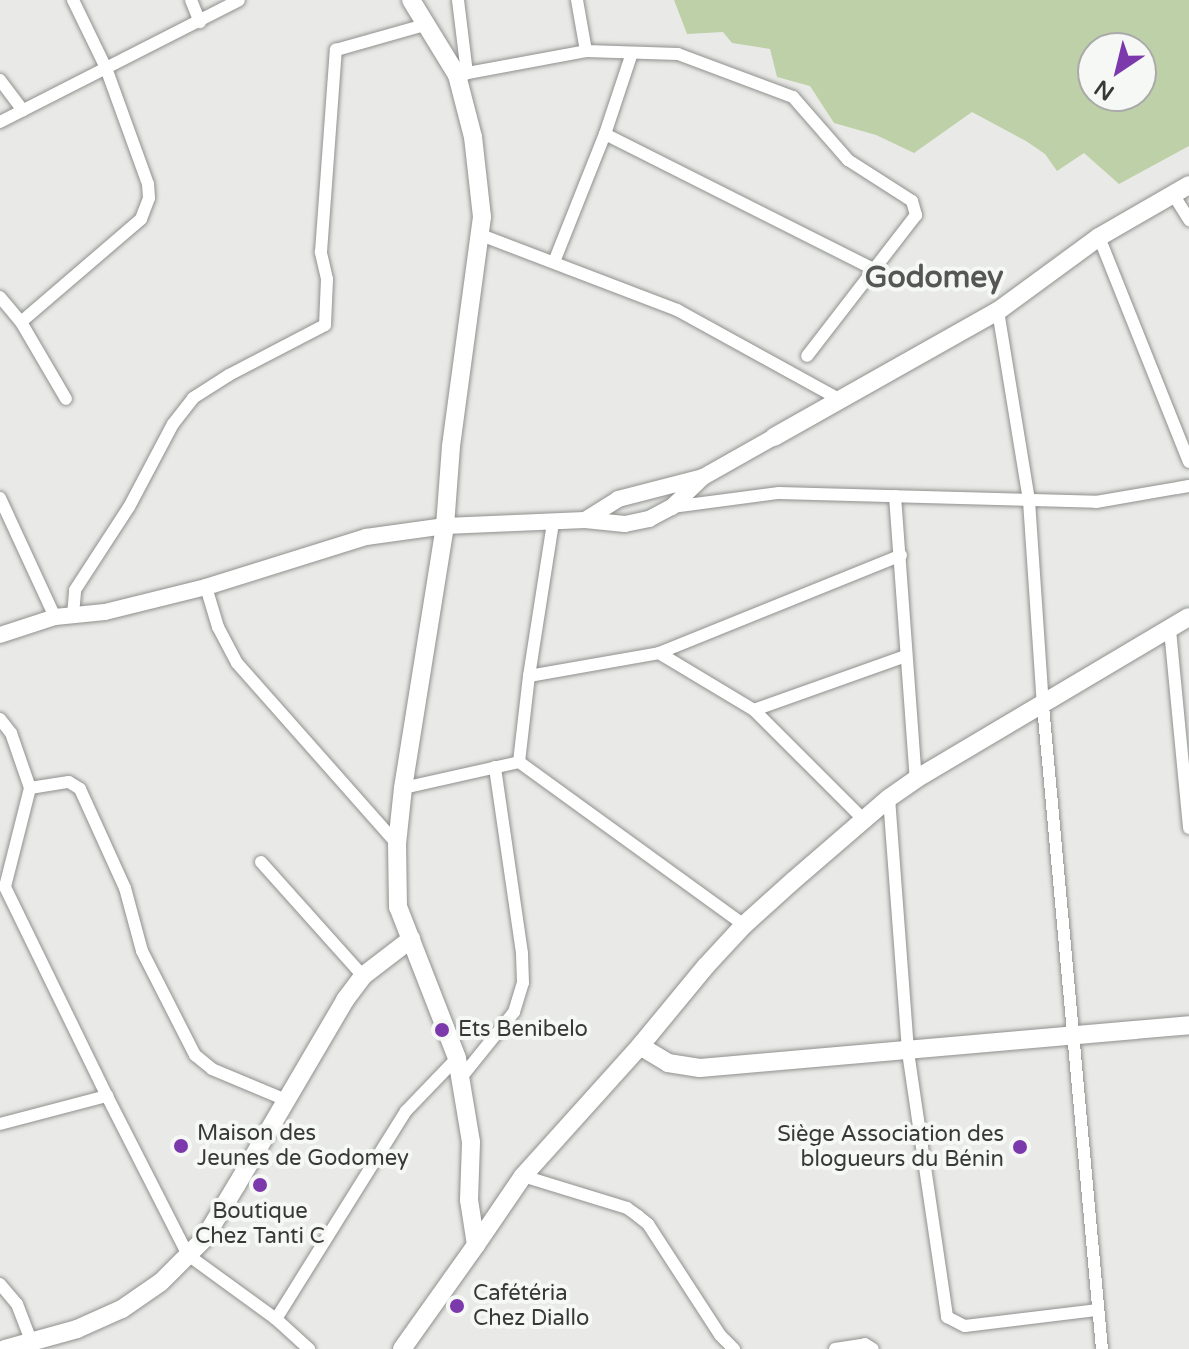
<!DOCTYPE html>
<meta charset="utf-8">
<style>
body{margin:0}
#map{position:relative;width:1189px;height:1349px;overflow:hidden;background:#e9eae7;font-family:"Varela Round",sans-serif}
div>[style]{position:absolute}
.green>*{inset:0;background:#bed0a7}
.roads{filter:drop-shadow(0 0 2px #8f918e) drop-shadow(0 0 2px #8f918e)}
.minor>*{height:12px;margin:-6px;padding:0 6px;transform-origin:6px;border-radius:6px;background:#fff}
.tertiary>*{height:16px;margin:-8px;padding:0 8px;transform-origin:8px;border-radius:8px;background:#fff}
.secondary>*{height:18px;margin:-9px;padding:0 9px;transform-origin:9px;border-radius:9px;background:#fff}
.dots>*{width:22px;height:22px;translate:-50% -50%;box-sizing:border-box;border:4px solid #f6f8f5;border-radius:50%}
span{translate:-50% -50%;white-space:nowrap;text-align:center;line-height:1.15;-webkit-text-stroke:8px #f6f8f5;paint-order:stroke}
.poi-label{font-size:22px;color:#383837}
.left{translate:0 -50%;text-align:left}
.right{translate:-100% -50%;text-align:right}
.district-label{font-size:30px;color:#565755;font-weight:700}
.north{position:absolute;left:1077px;top:32px;width:80px;height:80px;box-sizing:border-box;background:#f6f8f5;border:2px solid #aaaba9;border-radius:50%;rotate:215deg;font-size:22px;font-weight:700;line-height:32px;text-align:center;color:#383837}
.north::after{content:'';display:block;margin:auto;width:28px;height:36px;background:#7c39ac;clip-path:polygon(50% 0,100% 100%,50% 72%,0 100%)}
</style>
<div id="map">
<div class="green">
<div style="clip-path:polygon(evenodd,674px 0,1189px 0,1189px 146px,1119px 184px,1084px 153px,1057px 171px,1045px 154px,1026px 141px,972px 112px,914px 153px,876px 135px,834px 123px,810px 86px,777px 77px,770px 49px,732px 43px,723px 32px,687px 34px,674px 0,1093px 48px,1141px 48px,1141px 96px,1093px 96px,1093px 48px)"></div>
</div>
<div class="roads">
<div class="minor">
<div style="left:191px;top:0;width:24px;rotate:68deg"></div>
<div style="left:458px;top:0;width:74px;rotate:83deg"></div>
<div style="left:577px;top:0;width:52px;rotate:80deg"></div>
<div style="left:457px;top:75px;width:131px;rotate:-10.5deg"></div>
<div style="left:586px;top:51px;width:92px;rotate:1.9deg"></div>
<div style="left:678px;top:54px;width:123px;rotate:20.5deg"></div>
<div style="left:793px;top:97px;width:84px;rotate:48.9deg"></div>
<div style="left:848px;top:160px;width:76px;rotate:32.6deg"></div>
<div style="left:912px;top:201px;width:15px;rotate:74deg"></div>
<div style="left:916px;top:215px;width:178px;rotate:127.7deg"></div>
<div style="left:0;top:80px;width:38px;rotate:53deg"></div>
<div style="left:0;top:122px;width:268px;rotate:-27deg"></div>
<div style="left:605px;top:134px;width:299px;rotate:26.7deg"></div>
<div style="left:1173px;top:194px;width:31px;rotate:58deg"></div>
<div style="left:481px;top:235px;width:210px;rotate:20.9deg"></div>
<div style="left:677px;top:310px;width:187px;rotate:28.8deg"></div>
<div style="left:1099px;top:237px;width:242px;rotate:68.2deg"></div>
<div style="left:554px;top:262px;width:138px;rotate:-68.3deg"></div>
<div style="left:605px;top:134px;width:85px;rotate:-71.6deg"></div>
<div style="left:0;top:297px;width:33px;rotate:50deg"></div>
<div style="left:21px;top:322px;width:89px;rotate:59.7deg"></div>
<div style="left:998px;top:311px;width:193px;rotate:80.7deg"></div>
<div style="left:1029px;top:501px;width:205px;rotate:86.1deg"></div>
<div style="left:1043px;top:706px;width:646px;rotate:84.76deg"></div>
<div style="left:21px;top:322px;width:158px;rotate:-40.6deg"></div>
<div style="left:141px;top:219px;width:22px;rotate:-69deg"></div>
<div style="left:149px;top:198px;width:14px;rotate:-94deg"></div>
<div style="left:148px;top:184px;width:123px;rotate:-109.9deg"></div>
<div style="left:106px;top:68px;width:76px;rotate:-115.9deg"></div>
<div style="left:895px;top:496px;width:284px;rotate:85.8deg"></div>
<div style="left:0;top:498px;width:131px;rotate:65.2deg"></div>
<div style="left:672px;top:507px;width:108px;rotate:-7.5deg"></div>
<div style="left:779px;top:493px;width:317px;rotate:1.6deg"></div>
<div style="left:1096px;top:502px;width:94px;rotate:-9.8deg"></div>
<div style="left:206px;top:587px;width:42px;rotate:73.3deg"></div>
<div style="left:218px;top:627px;width:41px;rotate:62.2deg"></div>
<div style="left:237px;top:663px;width:242px;rotate:48.5deg"></div>
<div style="left:73px;top:615px;width:25px;rotate:-85deg"></div>
<div style="left:75px;top:590px;width:99px;rotate:-57deg"></div>
<div style="left:129px;top:507px;width:94px;rotate:-62.1deg"></div>
<div style="left:173px;top:424px;width:33px;rotate:-52deg"></div>
<div style="left:193px;top:398px;width:43px;rotate:-32.6deg"></div>
<div style="left:229px;top:375px;width:108px;rotate:-27.5deg"></div>
<div style="left:325px;top:325px;width:46px;rotate:-87.5deg"></div>
<div style="left:327px;top:279px;width:28px;rotate:-103deg"></div>
<div style="left:321px;top:252px;width:203px;rotate:-85.8deg"></div>
<div style="left:336px;top:50px;width:96px;rotate:-15.8deg"></div>
<div style="left:1170px;top:630px;width:199px;rotate:84.5deg"></div>
<div style="left:659px;top:653px;width:111px;rotate:31deg"></div>
<div style="left:754px;top:710px;width:156px;rotate:45deg"></div>
<div style="left:529px;top:676px;width:132px;rotate:-10deg"></div>
<div style="left:659px;top:653px;width:261px;rotate:-22deg"></div>
<div style="left:754px;top:710px;width:161px;rotate:-19.6deg"></div>
<div style="left:0;top:719px;width:18px;rotate:52deg"></div>
<div style="left:11px;top:733px;width:58px;rotate:70.9deg"></div>
<div style="left:30px;top:788px;width:102px;rotate:104.2deg"></div>
<div style="left:5px;top:887px;width:233px;rotate:64deg"></div>
<div style="left:107px;top:1096px;width:178px;rotate:63deg"></div>
<div style="left:188px;top:1255px;width:109px;rotate:36deg"></div>
<div style="left:276px;top:1319px;width:45px;rotate:42.3deg"></div>
<div style="left:519px;top:762px;width:87px;rotate:-83.4deg"></div>
<div style="left:529px;top:676px;width:156px;rotate:-81.1deg"></div>
<div style="left:30px;top:788px;width:39px;rotate:-9deg"></div>
<div style="left:69px;top:782px;width:13px;rotate:32deg"></div>
<div style="left:80px;top:789px;width:109px;rotate:65.6deg"></div>
<div style="left:125px;top:888px;width:65px;rotate:74.9deg"></div>
<div style="left:142px;top:951px;width:117px;rotate:63deg"></div>
<div style="left:195px;top:1055px;width:22px;rotate:39deg"></div>
<div style="left:212px;top:1069px;width:80px;rotate:22.7deg"></div>
<div style="left:403px;top:788px;width:119px;rotate:-12.6deg"></div>
<div style="left:519px;top:762px;width:278px;rotate:35.9deg"></div>
<div style="left:889px;top:798px;width:255px;rotate:85.7deg"></div>
<div style="left:908px;top:1052px;width:268px;rotate:81.6deg"></div>
<div style="left:947px;top:1317px;width:20px;rotate:27deg"></div>
<div style="left:965px;top:1326px;width:134px;rotate:-6.9deg"></div>
<div style="left:261px;top:862px;width:153px;rotate:48.2deg"></div>
<div style="left:460px;top:1079px;width:86px;rotate:-51.1deg"></div>
<div style="left:514px;top:1012px;width:30px;rotate:-73deg"></div>
<div style="left:523px;top:983px;width:30px;rotate:-92deg"></div>
<div style="left:522px;top:953px;width:188px;rotate:-98.3deg"></div>
<div style="left:0;top:1124px;width:111px;rotate:-14.7deg"></div>
<div style="left:523px;top:1176px;width:109px;rotate:17.1deg"></div>
<div style="left:627px;top:1208px;width:14px;rotate:36deg"></div>
<div style="left:638px;top:1216px;width:13px;rotate:39deg"></div>
<div style="left:648px;top:1224px;width:132px;rotate:57deg"></div>
<div style="left:720px;top:1335px;width:20px;rotate:45deg"></div>
<div style="left:0;top:1284px;width:26px;rotate:50deg"></div>
<div style="left:17px;top:1304px;width:40px;rotate:69deg"></div>
<div style="left:276px;top:1319px;width:245px;rotate:-58deg"></div>
<div style="left:406px;top:1111px;width:74px;rotate:-46.1deg"></div>
<div style="left:835px;top:1349px;width:30px;rotate:-9deg"></div>
<div style="left:865px;top:1344px;width:9px;rotate:32deg"></div>
</div>
<div class="tertiary">
<div style="left:585px;top:520px;width:39px;rotate:-32deg"></div>
<div style="left:618px;top:499px;width:88px;rotate:-14.5deg"></div>
<div style="left:0;top:635px;width:58px;rotate:-18.1deg"></div>
<div style="left:55px;top:617px;width:50px;rotate:-5.7deg"></div>
<div style="left:105px;top:612px;width:104px;rotate:-13.9deg"></div>
<div style="left:206px;top:587px;width:168px;rotate:-17.4deg"></div>
<div style="left:366px;top:537px;width:80px;rotate:-7.9deg"></div>
<div style="left:445px;top:526px;width:140px;rotate:-2.5deg"></div>
<div style="left:585px;top:520px;width:40px;rotate:5.7deg"></div>
<div style="left:625px;top:524px;width:25px;rotate:-12deg"></div>
<div style="left:649px;top:519px;width:26px;rotate:-28deg"></div>
<div style="left:672px;top:507px;width:43px;rotate:-44.1deg"></div>
<div style="left:703px;top:477px;width:81px;rotate:-29.4deg"></div>
</div>
<div class="secondary">
<div style="left:774px;top:437px;width:257px;rotate:-29.4deg"></div>
<div style="left:998px;top:311px;width:125px;rotate:-36.2deg"></div>
<div style="left:1099px;top:237px;width:104px;rotate:-30deg"></div>
<div style="left:640px;top:1046px;width:33px;rotate:31deg"></div>
<div style="left:668px;top:1063px;width:32px;rotate:9deg"></div>
<div style="left:700px;top:1068px;width:491px;rotate:-5deg"></div>
<div style="left:476px;top:1245px;width:83px;rotate:-55.7deg"></div>
<div style="left:523px;top:1176px;width:175px;rotate:-48deg"></div>
<div style="left:640px;top:1046px;width:104px;rotate:-50.5deg"></div>
<div style="left:706px;top:966px;width:56px;rotate:-47.2deg"></div>
<div style="left:744px;top:925px;width:67px;rotate:-42deg"></div>
<div style="left:794px;top:880px;width:125px;rotate:-40.8deg"></div>
<div style="left:889px;top:798px;width:33px;rotate:-35deg"></div>
<div style="left:916px;top:779px;width:317px;rotate:-30.7deg"></div>
<div style="left:5px;top:1349px;width:75px;rotate:-15.5deg"></div>
<div style="left:77px;top:1329px;width:49px;rotate:-24deg"></div>
<div style="left:122px;top:1309px;width:47px;rotate:-34.7deg"></div>
<div style="left:161px;top:1282px;width:61px;rotate:-45deg"></div>
<div style="left:204px;top:1239px;width:62px;rotate:-58.9deg"></div>
<div style="left:236px;top:1186px;width:216px;rotate:-59.6deg"></div>
<div style="left:345px;top:1000px;width:30px;rotate:-53deg"></div>
<div style="left:363px;top:976px;width:61px;rotate:-37.6deg"></div>
<div style="left:402px;top:1349px;width:128px;rotate:-54.6deg"></div>
<div style="left:476px;top:1245px;width:46px;rotate:-98.8deg"></div>
<div style="left:469px;top:1200px;width:58px;rotate:-88deg"></div>
<div style="left:471px;top:1142px;width:85px;rotate:-99.5deg"></div>
<div style="left:457px;top:1058px;width:162px;rotate:-111.3deg"></div>
<div style="left:398px;top:907px;width:63px;rotate:-90.9deg"></div>
<div style="left:397px;top:844px;width:56px;rotate:-83.9deg"></div>
<div style="left:403px;top:788px;width:265px;rotate:-80.9deg"></div>
<div style="left:445px;top:526px;width:80px;rotate:-85.7deg"></div>
<div style="left:451px;top:446px;width:231px;rotate:-82.3deg"></div>
<div style="left:482px;top:217px;width:81px;rotate:-96.4deg"></div>
<div style="left:473px;top:137px;width:64px;rotate:-104.5deg"></div>
<div style="left:457px;top:75px;width:88px;rotate:-121.5deg"></div>
</div>
</div>
<div class="dots">
<div style="left:442px;top:1030px;background:#7c39ac"></div>
<div style="left:181px;top:1146px;background:#7c39ac"></div>
<div style="left:1020px;top:1147px;background:#7c39ac"></div>
<div style="left:260px;top:1185px;background:#7c39ac"></div>
<div style="left:457px;top:1306px;background:#7c39ac"></div>
</div>
<div class="poi-label">
<span class="left" style="left:458px;top:1030px">Ets Benibelo</span>
<span class="left" style="left:197px;top:1146px">Maison des<br>Jeunes de Godomey</span>
<span class="right" style="left:1004px;top:1147px">Siège Association des<br>blogueurs du Bénin</span>
<span style="left:260px;top:1224px">Boutique<br>Chez Tanti C</span>
<span class="left" style="left:473px;top:1306px">Cafétéria<br>Chez Diallo</span>
</div>
<div class="district-label">
<span style="left:934px;top:278px">Godomey</span>
</div>
<div class="north">N</div>
</div>
